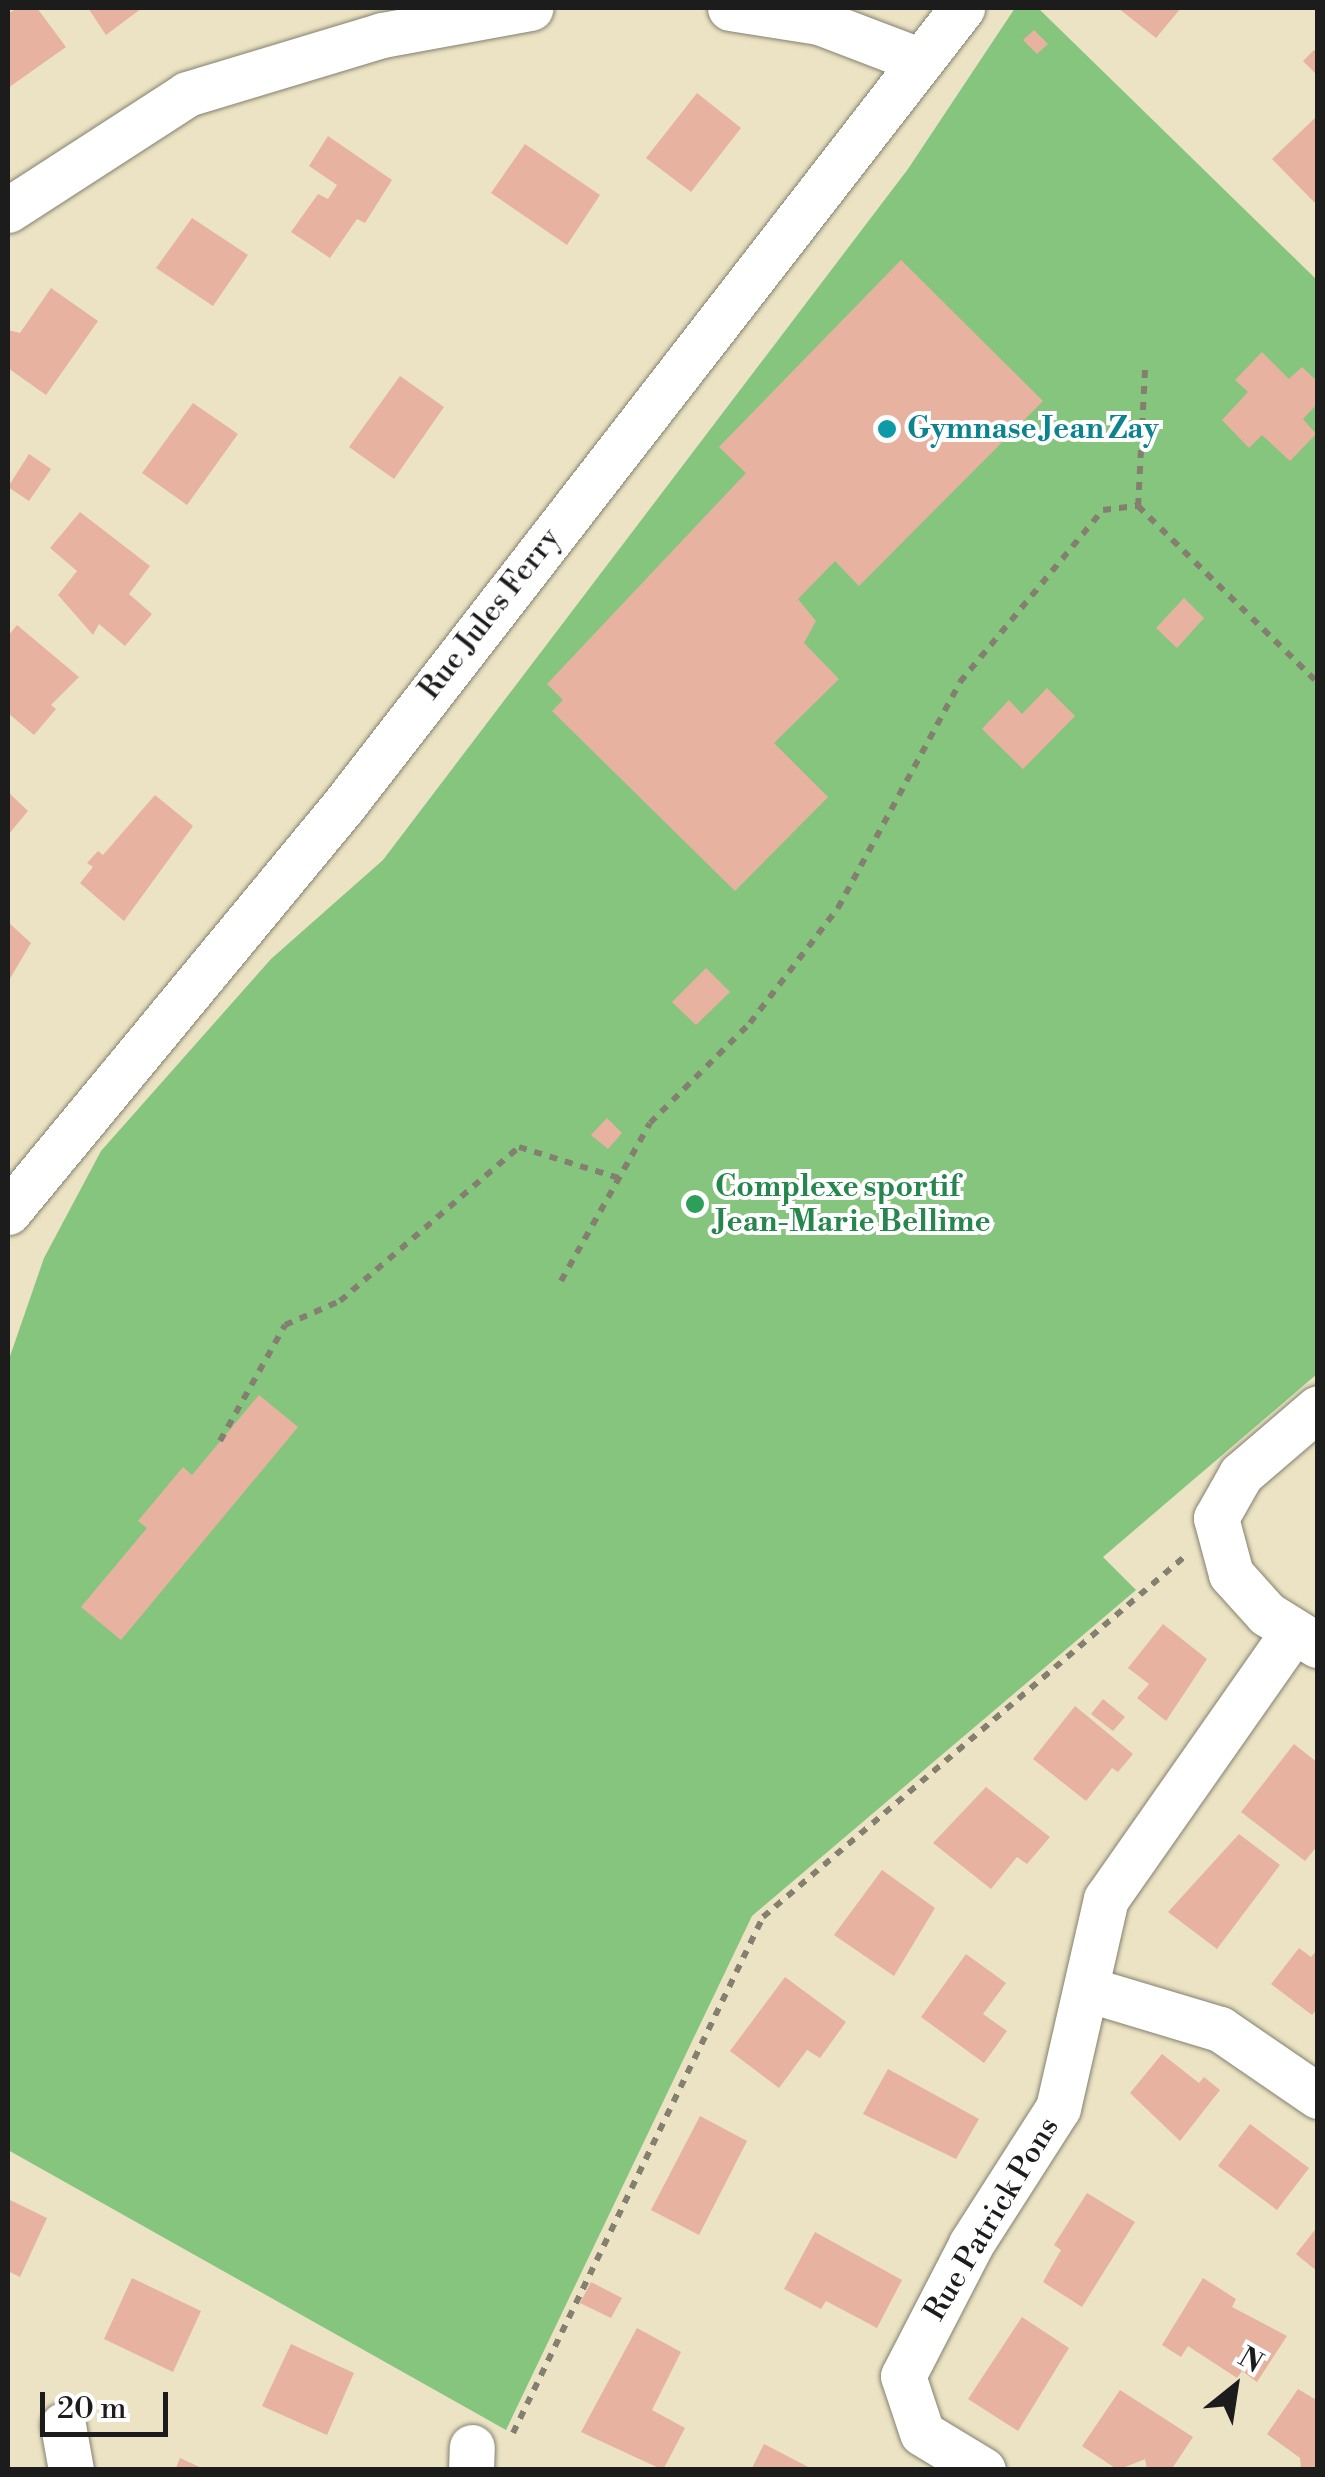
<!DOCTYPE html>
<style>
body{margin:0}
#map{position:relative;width:1325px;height:2477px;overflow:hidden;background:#ebe3c3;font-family:"Libre Bodoni",serif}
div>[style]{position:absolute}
.green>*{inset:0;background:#85c57d}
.building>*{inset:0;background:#e7b3a0}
.path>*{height:6px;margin-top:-3px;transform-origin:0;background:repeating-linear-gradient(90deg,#848070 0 8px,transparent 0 16px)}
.roads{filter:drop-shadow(0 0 2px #848070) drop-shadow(0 0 2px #848070)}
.minor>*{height:45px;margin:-22.5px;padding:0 22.5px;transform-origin:22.5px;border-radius:22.5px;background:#fff}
.dots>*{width:28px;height:28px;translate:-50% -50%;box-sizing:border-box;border:5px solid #fff;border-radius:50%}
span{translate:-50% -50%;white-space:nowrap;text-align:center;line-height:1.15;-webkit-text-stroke:8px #fff;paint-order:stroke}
.culture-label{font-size:30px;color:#0d838f;font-weight:700}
.left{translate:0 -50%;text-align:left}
.street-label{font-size:30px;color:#1c1c1c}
.leisure-label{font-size:30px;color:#27864d;font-weight:700}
.frame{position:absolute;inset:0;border:10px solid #1c1c1c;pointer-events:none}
.north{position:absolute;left:1185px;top:2337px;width:100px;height:100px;-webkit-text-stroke:8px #fff;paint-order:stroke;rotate:30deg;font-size:28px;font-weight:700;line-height:40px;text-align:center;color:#1c1c1c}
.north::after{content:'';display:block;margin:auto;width:35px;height:45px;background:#1c1c1c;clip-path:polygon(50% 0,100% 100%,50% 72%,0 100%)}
.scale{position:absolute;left:40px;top:2392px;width:128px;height:45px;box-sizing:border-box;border:5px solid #1c1c1c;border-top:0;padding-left:12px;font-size:30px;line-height:35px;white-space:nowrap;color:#1c1c1c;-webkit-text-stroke:8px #fff;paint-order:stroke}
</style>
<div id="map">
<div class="green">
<div style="clip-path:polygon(1015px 8px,1038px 8px,1317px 280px,1317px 1374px,1103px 1557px,1136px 1590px,752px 1916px,506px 2430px,8px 2150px,8px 1362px,44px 1258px,101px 1151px,271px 959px,383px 860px,908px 169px)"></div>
</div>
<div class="building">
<div style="clip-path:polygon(17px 8px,37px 8px,66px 47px,8px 88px,8px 14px)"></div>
<div style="clip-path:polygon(88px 8px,142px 8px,106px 35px)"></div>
<div style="clip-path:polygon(1118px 8px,1181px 8px,1156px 38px)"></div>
<div style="clip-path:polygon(1034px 30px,1048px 44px,1037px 54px,1023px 40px)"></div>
<div style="clip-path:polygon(1314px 50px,1318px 53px,1315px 73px,1303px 61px)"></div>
<div style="clip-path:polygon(697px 93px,741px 128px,691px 192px,646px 158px)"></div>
<div style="clip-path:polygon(1315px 118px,1318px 201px,1315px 203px,1272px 159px)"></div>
<div style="clip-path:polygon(328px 136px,392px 180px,365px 223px,357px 219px,330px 258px,291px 232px,318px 194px,328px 199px,337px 185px,309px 166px)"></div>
<div style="clip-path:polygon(525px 144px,600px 195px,567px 245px,491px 193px)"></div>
<div style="clip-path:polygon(192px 218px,248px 255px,213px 306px,156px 268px)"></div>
<div style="clip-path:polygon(901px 260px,1043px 401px,859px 586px,835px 561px,798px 599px,816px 621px,804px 643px,839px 679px,774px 743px,828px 797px,735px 891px,552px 711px,563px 700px,547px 684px,746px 473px,719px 447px)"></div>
<div style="clip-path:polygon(51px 288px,98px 321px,46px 395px,8px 368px,8px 330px,20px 333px)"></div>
<div style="clip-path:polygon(1262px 352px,1289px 379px,1302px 367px,1318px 382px,1318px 403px,1303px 419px,1316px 434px,1290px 461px,1262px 435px,1249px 448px,1222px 420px,1248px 392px,1235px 380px)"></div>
<div style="clip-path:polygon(400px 376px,444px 407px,394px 479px,349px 447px)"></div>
<div style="clip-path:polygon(193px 403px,238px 434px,187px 505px,142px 473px)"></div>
<div style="clip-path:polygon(29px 454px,51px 469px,29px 501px,8px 487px)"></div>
<div style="clip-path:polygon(80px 512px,150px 566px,129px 594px,152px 614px,125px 646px,99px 624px,93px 635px,58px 595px,77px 571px,50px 548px)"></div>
<div style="clip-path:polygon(1184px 598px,1204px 618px,1177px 648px,1156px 628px)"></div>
<div style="clip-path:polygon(17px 625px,79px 677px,51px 705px,56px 709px,34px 735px,8px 713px,8px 636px)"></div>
<div style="clip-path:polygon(1047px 688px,1075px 716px,1023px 769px,982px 729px,1009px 700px,1022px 714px)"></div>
<div style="clip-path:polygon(8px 792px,28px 811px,8px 835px)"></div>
<div style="clip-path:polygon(155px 795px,193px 826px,124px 921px,80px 883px,93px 867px,87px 863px,98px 851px,103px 855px)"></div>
<div style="clip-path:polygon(8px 922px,31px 943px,8px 982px)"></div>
<div style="clip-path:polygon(706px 968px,730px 992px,696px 1025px,672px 1002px)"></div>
<div style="clip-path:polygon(607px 1118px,622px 1133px,608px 1149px,591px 1135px)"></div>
<div style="clip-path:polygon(259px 1395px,298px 1427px,121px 1640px,81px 1607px,147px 1528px,138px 1521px,183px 1467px,192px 1475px)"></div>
<div style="clip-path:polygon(1163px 1624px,1207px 1659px,1166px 1721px,1137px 1698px,1149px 1684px,1128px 1668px)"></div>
<div style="clip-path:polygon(1103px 1699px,1125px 1717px,1113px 1731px,1091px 1714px)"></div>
<div style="clip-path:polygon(1075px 1706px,1133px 1754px,1118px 1772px,1112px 1768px,1086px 1801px,1033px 1759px)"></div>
<div style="clip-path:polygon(1294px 1744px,1318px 1763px,1318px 1845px,1305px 1861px,1241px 1812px)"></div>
<div style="clip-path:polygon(986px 1787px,1050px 1837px,1027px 1864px,1017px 1857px,991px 1889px,933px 1843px)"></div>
<div style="clip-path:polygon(1239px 1834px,1280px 1865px,1217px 1949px,1168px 1912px)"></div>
<div style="clip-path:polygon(882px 1870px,935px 1908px,894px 1976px,834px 1935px)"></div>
<div style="clip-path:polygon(1299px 1948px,1311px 1957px,1318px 1949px,1318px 2008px,1312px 2015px,1271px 1984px)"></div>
<div style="clip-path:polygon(966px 1954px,1006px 1983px,983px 2014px,1007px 2031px,984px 2063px,921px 2017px)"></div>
<div style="clip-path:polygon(785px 1977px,846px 2022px,820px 2058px,807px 2050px,779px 2088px,730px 2051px)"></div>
<div style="clip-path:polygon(1162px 2054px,1199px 2083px,1204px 2077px,1220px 2090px,1180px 2141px,1130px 2093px)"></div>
<div style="clip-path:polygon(888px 2069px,979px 2119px,956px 2159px,863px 2114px)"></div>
<div style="clip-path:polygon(700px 2116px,747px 2141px,699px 2235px,651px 2210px)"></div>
<div style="clip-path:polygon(1250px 2124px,1309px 2168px,1277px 2210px,1218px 2166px)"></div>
<div style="clip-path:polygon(1087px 2193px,1135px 2222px,1082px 2307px,1043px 2282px,1061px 2250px,1054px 2245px)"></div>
<div style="clip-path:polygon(8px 2199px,47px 2218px,20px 2277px,8px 2271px)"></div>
<div style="clip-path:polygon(1318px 2226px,1318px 2272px,1296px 2254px)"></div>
<div style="clip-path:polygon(815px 2232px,902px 2280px,877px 2328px,826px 2301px,821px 2309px,784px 2289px)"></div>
<div style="clip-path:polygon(132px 2278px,201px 2311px,173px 2372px,104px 2339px)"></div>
<div style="clip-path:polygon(1203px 2278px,1236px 2299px,1232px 2307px,1287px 2336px,1257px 2382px,1242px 2371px,1237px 2378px,1188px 2346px,1181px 2357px,1162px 2345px)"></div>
<div style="clip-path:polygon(591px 2282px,622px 2298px,611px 2318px,580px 2303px)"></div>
<div style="clip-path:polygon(1022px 2317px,1069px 2348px,1018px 2431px,968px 2399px)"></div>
<div style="clip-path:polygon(637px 2328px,681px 2352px,652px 2410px,685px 2428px,663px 2470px,581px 2432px)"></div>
<div style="clip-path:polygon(291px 2344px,354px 2373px,327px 2435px,262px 2406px)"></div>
<div style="clip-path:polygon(1298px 2389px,1318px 2401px,1318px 2470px,1301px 2470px,1300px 2458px,1267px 2434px)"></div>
<div style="clip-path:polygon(1120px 2390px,1193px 2437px,1171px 2470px,1147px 2470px,1145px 2459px,1118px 2470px,1082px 2446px)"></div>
<div style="clip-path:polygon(764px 2444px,814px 2470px,751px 2470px)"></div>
<div style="clip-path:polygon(180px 2458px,206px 2470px,175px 2470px)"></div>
</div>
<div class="path">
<div style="left:1145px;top:370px;width:136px;rotate:92.9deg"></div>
<div style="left:1138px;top:506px;width:252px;rotate:44.5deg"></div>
<div style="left:561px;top:1281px;width:181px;rotate:-60.6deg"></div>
<div style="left:650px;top:1123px;width:141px;rotate:-45deg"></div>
<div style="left:750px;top:1023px;width:145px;rotate:-52.6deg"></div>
<div style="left:838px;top:908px;width:257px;rotate:-61.6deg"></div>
<div style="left:960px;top:682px;width:224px;rotate:-50.3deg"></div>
<div style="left:1103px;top:510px;width:35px;rotate:-7deg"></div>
<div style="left:220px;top:1441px;width:133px;rotate:-60.7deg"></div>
<div style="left:285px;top:1325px;width:60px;rotate:-23.6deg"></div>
<div style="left:340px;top:1301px;width:236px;rotate:-40.7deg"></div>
<div style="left:519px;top:1147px;width:105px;rotate:17.2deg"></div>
<div style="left:513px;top:2433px;width:573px;rotate:-64.15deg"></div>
<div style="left:763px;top:1917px;width:554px;rotate:-40.53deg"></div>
</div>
<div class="roads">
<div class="minor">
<div style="left:730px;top:8px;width:90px;rotate:8.9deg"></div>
<div style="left:819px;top:22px;width:109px;rotate:20.9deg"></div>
<div style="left:8px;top:210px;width:213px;rotate:-32.9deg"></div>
<div style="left:187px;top:94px;width:204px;rotate:-16.8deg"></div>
<div style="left:382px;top:35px;width:151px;rotate:-10.3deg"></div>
<div style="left:8px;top:1212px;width:528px;rotate:-50.46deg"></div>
<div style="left:344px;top:805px;width:1009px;rotate:-52.21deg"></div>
<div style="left:1317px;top:1645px;width:59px;rotate:-148.2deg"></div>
<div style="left:1267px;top:1614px;width:54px;rotate:-132deg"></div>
<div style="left:1231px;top:1574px;width:58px;rotate:-105deg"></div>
<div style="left:1216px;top:1518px;width:51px;rotate:-60.4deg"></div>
<div style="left:1241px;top:1474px;width:101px;rotate:-40.6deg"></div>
<div style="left:1090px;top:1990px;width:136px;rotate:16.7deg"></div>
<div style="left:1220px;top:2029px;width:119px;rotate:34.4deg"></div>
<div style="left:63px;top:2425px;width:46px;rotate:79.9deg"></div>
<div style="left:471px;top:2470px;width:23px;rotate:-88deg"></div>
<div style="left:983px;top:2470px;width:71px;rotate:-148.8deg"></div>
<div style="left:922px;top:2433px;width:60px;rotate:-108.4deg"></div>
<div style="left:903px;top:2376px;width:148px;rotate:-62.7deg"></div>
<div style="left:971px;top:2244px;width:161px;rotate:-57.4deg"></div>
<div style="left:1058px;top:2108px;width:214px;rotate:-77.1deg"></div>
<div style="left:1106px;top:1899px;width:327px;rotate:-55deg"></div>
</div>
</div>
<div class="dots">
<div style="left:887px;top:429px;background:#0f9aa8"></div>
<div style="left:695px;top:1204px;background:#2e9e5b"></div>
</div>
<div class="culture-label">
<span class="left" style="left:907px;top:429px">Gymnase Jean Zay</span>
</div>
<div class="street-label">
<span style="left:490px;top:614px;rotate:-52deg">Rue Jules Ferry</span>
<span style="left:992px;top:2219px;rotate:-59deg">Rue Patrick Pons</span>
</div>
<div class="leisure-label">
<span class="left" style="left:715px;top:1204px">Complexe sportif<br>Jean-Marie Bellime</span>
</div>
<div class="frame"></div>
<div class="north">N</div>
<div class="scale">20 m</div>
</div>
